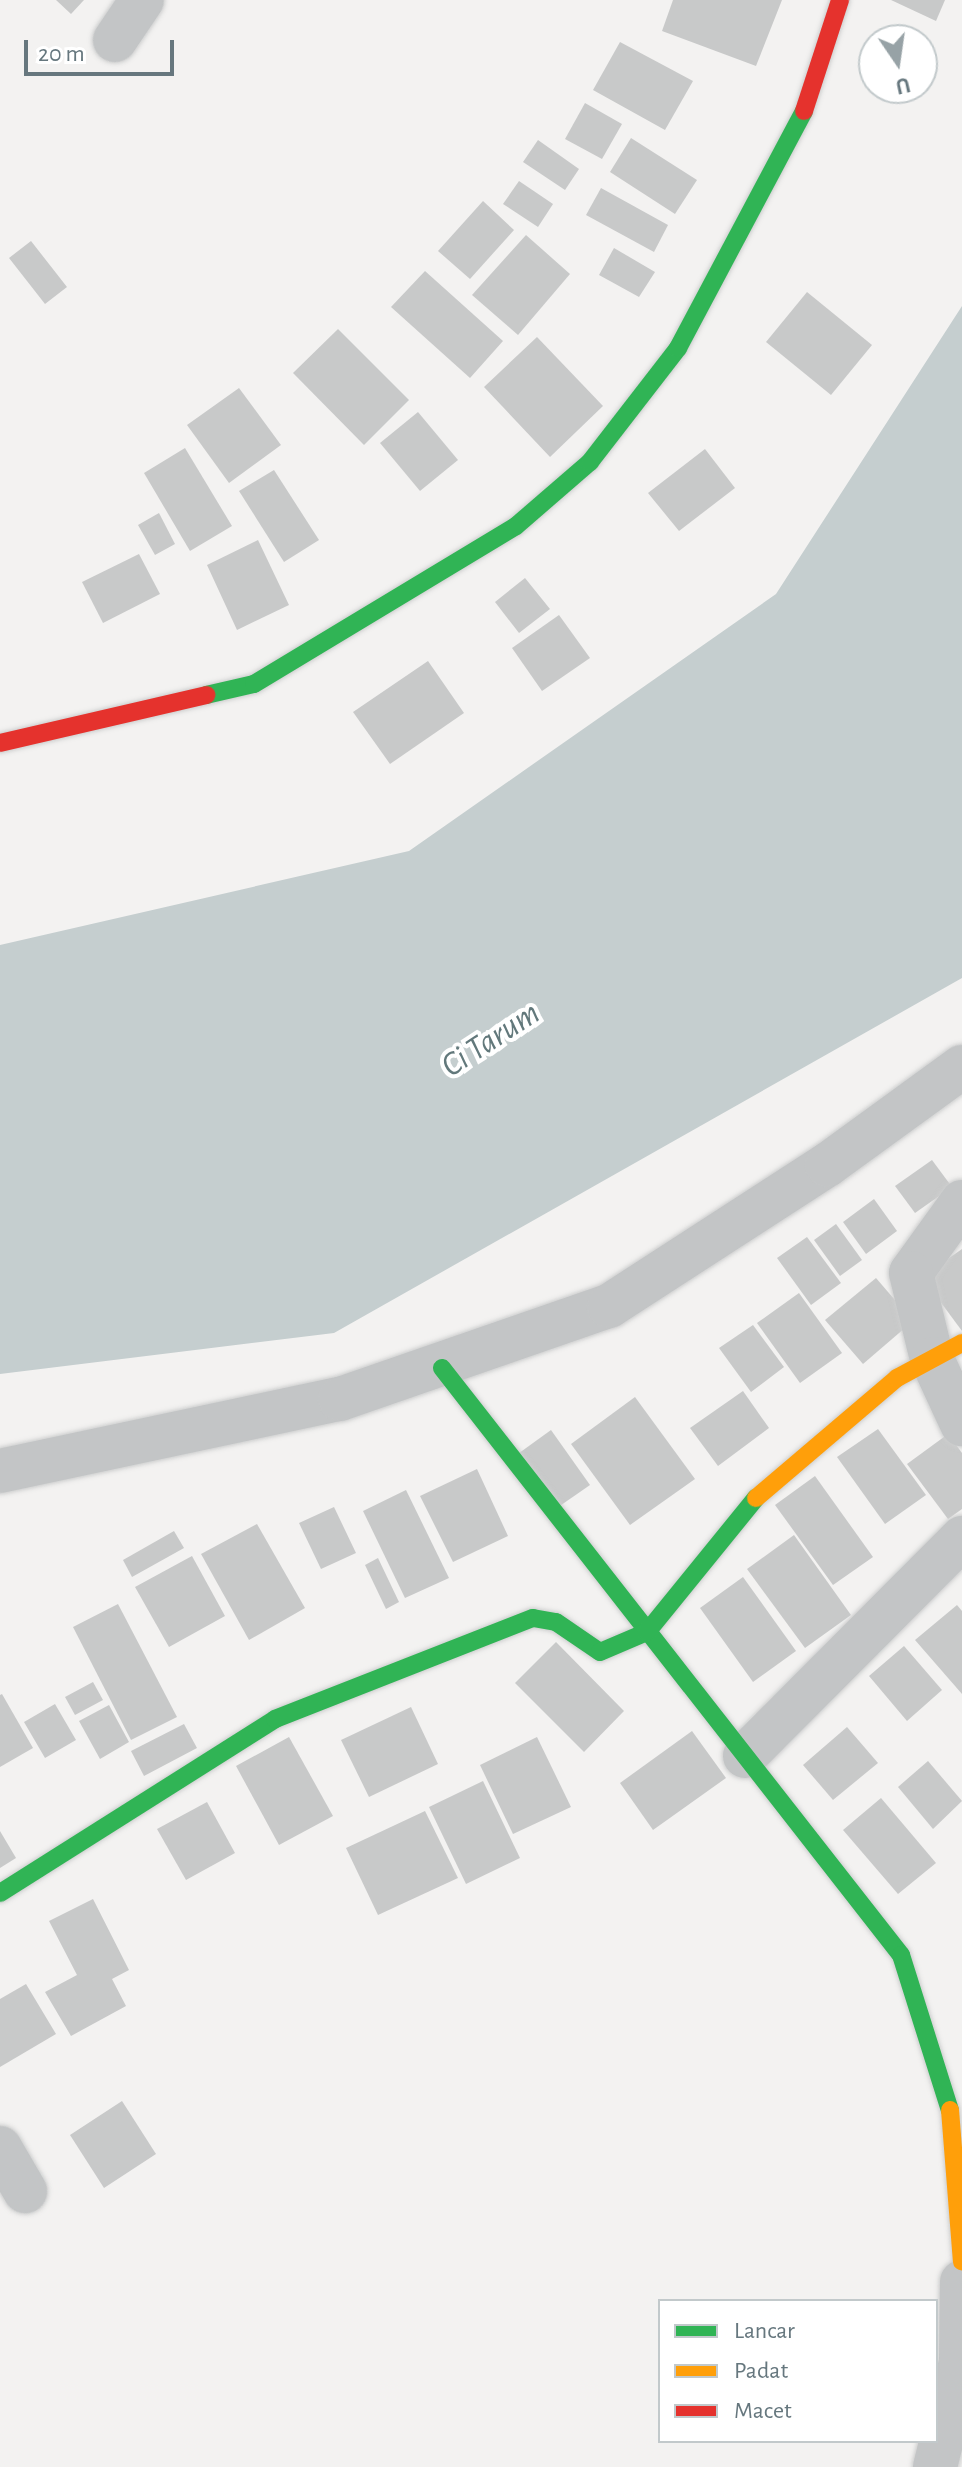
<!DOCTYPE html>
<style>
body{margin:0}
#map{position:relative;width:962px;height:2467px;overflow:hidden;background:#f3f2f1;font-family:"Alegreya Sans",sans-serif}
div>[style]{position:absolute}
.water>*{inset:0;background:#c5cecf}
.building>*{inset:0;background:#c8c9c9}
.roads{filter:drop-shadow(0 0 2px #cdcece) drop-shadow(0 0 2px #cdcece)}
.street>*{height:44px;margin:-22px;padding:0 22px;transform-origin:22px;border-radius:22px;background:#c3c5c6}
.fast>*{height:18px;margin:-9px;padding:0 9px;transform-origin:9px;border-radius:9px;background:#30b455}
.slow>*{height:18px;margin:-9px;padding:0 9px;transform-origin:9px;border-radius:9px;background:#ff9f0a}
.jam>*{height:18px;margin:-9px;padding:0 9px;transform-origin:9px;border-radius:9px;background:#e5322d}
span{translate:-50% -50%;white-space:nowrap;text-align:center;line-height:1.15;-webkit-text-stroke:8px #fff;paint-order:stroke}
.water-label{font-size:34px;color:#62787b;font-style:italic}
.legend{position:absolute;left:658px;top:2299px;width:280px;height:144px;box-sizing:border-box;background:#fff;border:2px solid #c2c9cb;margin:0;padding:10px 14px;list-style:none;font-size:24px;color:#66777e}
.legend li{display:flex;align-items:center;gap:16px;height:40px}
.legend b{width:40px;border:2px solid #c2c9cb}
.north{position:absolute;left:858px;top:24px;width:80px;height:80px;box-sizing:border-box;background:#fff;border:2px solid #c2c9cb;border-radius:50%;rotate:167deg;font-size:22px;font-weight:700;line-height:32px;text-align:center;color:#66777e}
.north::after{content:'';display:block;margin:auto;width:28px;height:36px;background:#97a2a6;clip-path:polygon(50% 0,100% 100%,50% 72%,0 100%)}
.scale{position:absolute;left:24px;top:40px;width:150px;height:36px;box-sizing:border-box;border:4px solid #66777e;border-top:0;padding-left:10px;font-size:24px;line-height:28px;white-space:nowrap;color:#66777e;-webkit-text-stroke:6px #fff;paint-order:stroke}
</style>
<div id="map">
<div class="water">
<div style="clip-path:polygon(962px 306px,962px 978px,334px 1333px,0 1374px,0 945px,409px 851px,776px 594px)"></div>
</div>
<div class="building">
<div style="clip-path:polygon(56px 0,84px 0,71px 14px)"></div>
<div style="clip-path:polygon(673px 0,782px 0,756px 66px,662px 31px)"></div>
<div style="clip-path:polygon(891px 0,945px 0,936px 21px)"></div>
<div style="clip-path:polygon(620px 42px,693px 81px,665px 130px,593px 90px)"></div>
<div style="clip-path:polygon(585px 103px,622px 124px,602px 159px,565px 139px)"></div>
<div style="clip-path:polygon(631px 138px,697px 180px,675px 214px,610px 172px)"></div>
<div style="clip-path:polygon(538px 140px,579px 169px,565px 190px,523px 162px)"></div>
<div style="clip-path:polygon(519px 181px,553px 204px,538px 227px,503px 204px)"></div>
<div style="clip-path:polygon(601px 188px,668px 225px,654px 252px,586px 215px)"></div>
<div style="clip-path:polygon(483px 201px,514px 230px,470px 279px,438px 251px)"></div>
<div style="clip-path:polygon(526px 235px,570px 274px,518px 335px,472px 295px)"></div>
<div style="clip-path:polygon(31px 241px,67px 287px,45px 304px,9px 258px)"></div>
<div style="clip-path:polygon(614px 248px,655px 272px,639px 297px,599px 275px)"></div>
<div style="clip-path:polygon(425px 271px,503px 341px,470px 378px,391px 307px)"></div>
<div style="clip-path:polygon(807px 292px,872px 345px,831px 395px,766px 342px)"></div>
<div style="clip-path:polygon(338px 329px,409px 400px,364px 445px,293px 373px)"></div>
<div style="clip-path:polygon(537px 337px,603px 406px,550px 457px,484px 387px)"></div>
<div style="clip-path:polygon(239px 388px,281px 445px,229px 483px,187px 425px)"></div>
<div style="clip-path:polygon(418px 412px,458px 460px,420px 491px,380px 443px)"></div>
<div style="clip-path:polygon(185px 448px,232px 526px,190px 551px,144px 473px)"></div>
<div style="clip-path:polygon(705px 449px,735px 488px,679px 531px,648px 493px)"></div>
<div style="clip-path:polygon(274px 470px,319px 540px,284px 562px,239px 491px)"></div>
<div style="clip-path:polygon(159px 513px,175px 544px,155px 555px,138px 525px)"></div>
<div style="clip-path:polygon(258px 540px,289px 605px,237px 630px,207px 565px)"></div>
<div style="clip-path:polygon(139px 554px,160px 594px,103px 623px,82px 582px)"></div>
<div style="clip-path:polygon(525px 578px,550px 609px,519px 633px,495px 602px)"></div>
<div style="clip-path:polygon(559px 615px,590px 658px,542px 691px,512px 648px)"></div>
<div style="clip-path:polygon(428px 661px,464px 713px,390px 764px,353px 712px)"></div>
<div style="clip-path:polygon(932px 1160px,952px 1187px,915px 1213px,895px 1186px)"></div>
<div style="clip-path:polygon(874px 1199px,897px 1231px,866px 1254px,843px 1222px)"></div>
<div style="clip-path:polygon(836px 1224px,862px 1260px,840px 1276px,814px 1240px)"></div>
<div style="clip-path:polygon(807px 1237px,841px 1283px,811px 1305px,777px 1258px)"></div>
<div style="clip-path:polygon(962px 1249px,962px 1331px,922px 1277px)"></div>
<div style="clip-path:polygon(876px 1278px,913px 1321px,863px 1364px,825px 1320px)"></div>
<div style="clip-path:polygon(799px 1293px,842px 1353px,800px 1383px,757px 1323px)"></div>
<div style="clip-path:polygon(753px 1325px,784px 1367px,751px 1392px,719px 1348px)"></div>
<div style="clip-path:polygon(743px 1391px,769px 1428px,718px 1466px,690px 1428px)"></div>
<div style="clip-path:polygon(635px 1397px,695px 1479px,630px 1525px,571px 1444px)"></div>
<div style="clip-path:polygon(878px 1429px,926px 1495px,885px 1524px,837px 1457px)"></div>
<div style="clip-path:polygon(551px 1430px,590px 1485px,554px 1510px,515px 1456px)"></div>
<div style="clip-path:polygon(948px 1434px,962px 1453px,962px 1509px,948px 1519px,907px 1464px)"></div>
<div style="clip-path:polygon(477px 1469px,508px 1536px,453px 1562px,420px 1496px)"></div>
<div style="clip-path:polygon(815px 1476px,873px 1557px,833px 1585px,775px 1505px)"></div>
<div style="clip-path:polygon(406px 1490px,449px 1578px,405px 1598px,363px 1511px)"></div>
<div style="clip-path:polygon(334px 1507px,356px 1553px,321px 1569px,299px 1523px)"></div>
<div style="clip-path:polygon(257px 1524px,305px 1608px,249px 1640px,201px 1554px)"></div>
<div style="clip-path:polygon(174px 1531px,184px 1548px,132px 1577px,123px 1560px)"></div>
<div style="clip-path:polygon(794px 1535px,851px 1615px,805px 1648px,747px 1569px)"></div>
<div style="clip-path:polygon(192px 1556px,225px 1616px,169px 1647px,135px 1587px)"></div>
<div style="clip-path:polygon(378px 1558px,399px 1602px,386px 1609px,365px 1565px)"></div>
<div style="clip-path:polygon(743px 1577px,796px 1651px,753px 1682px,700px 1608px)"></div>
<div style="clip-path:polygon(118px 1604px,177px 1717px,131px 1740px,73px 1627px)"></div>
<div style="clip-path:polygon(957px 1605px,962px 1611px,962px 1694px,915px 1640px)"></div>
<div style="clip-path:polygon(556px 1642px,624px 1711px,584px 1752px,515px 1683px)"></div>
<div style="clip-path:polygon(904px 1646px,942px 1690px,907px 1721px,869px 1676px)"></div>
<div style="clip-path:polygon(93px 1682px,103px 1700px,75px 1715px,65px 1697px)"></div>
<div style="clip-path:polygon(2px 1694px,33px 1748px,0 1767px,0 1695px)"></div>
<div style="clip-path:polygon(55px 1704px,76px 1740px,45px 1758px,24px 1722px)"></div>
<div style="clip-path:polygon(109px 1705px,129px 1742px,100px 1759px,79px 1721px)"></div>
<div style="clip-path:polygon(411px 1707px,438px 1764px,369px 1797px,341px 1740px)"></div>
<div style="clip-path:polygon(184px 1724px,197px 1748px,144px 1776px,131px 1751px)"></div>
<div style="clip-path:polygon(847px 1727px,878px 1763px,833px 1800px,803px 1765px)"></div>
<div style="clip-path:polygon(692px 1731px,726px 1778px,653px 1830px,620px 1783px)"></div>
<div style="clip-path:polygon(289px 1737px,333px 1816px,279px 1845px,236px 1766px)"></div>
<div style="clip-path:polygon(537px 1737px,571px 1807px,513px 1834px,480px 1765px)"></div>
<div style="clip-path:polygon(928px 1761px,962px 1801px,933px 1829px,898px 1787px)"></div>
<div style="clip-path:polygon(483px 1781px,520px 1858px,466px 1884px,429px 1807px)"></div>
<div style="clip-path:polygon(881px 1798px,936px 1863px,898px 1894px,843px 1830px)"></div>
<div style="clip-path:polygon(207px 1802px,235px 1853px,186px 1880px,157px 1829px)"></div>
<div style="clip-path:polygon(425px 1811px,458px 1878px,378px 1915px,346px 1848px)"></div>
<div style="clip-path:polygon(0 1831px,16px 1858px,0 1868px)"></div>
<div style="clip-path:polygon(93px 1899px,129px 1970px,112px 1979px,126px 2006px,71px 2036px,45px 1992px,77px 1975px,49px 1921px)"></div>
<div style="clip-path:polygon(26px 1984px,56px 2034px,0 2067px,0 1999px)"></div>
<div style="clip-path:polygon(122px 2101px,156px 2154px,104px 2188px,70px 2135px)"></div>
</div>
<div class="roads">
<div class="street">
<div style="left:115px;top:40px;width:48px;rotate:-56deg"></div>
<div style="left:962px;top:1202px;width:87px;rotate:125.7deg"></div>
<div style="left:911px;top:1273px;width:89px;rotate:76.3deg"></div>
<div style="left:932px;top:1359px;width:72px;rotate:65.2deg"></div>
<div style="left:0;top:1471px;width:348px;rotate:-12deg"></div>
<div style="left:340px;top:1399px;width:285px;rotate:-19.1deg"></div>
<div style="left:609px;top:1306px;width:260px;rotate:-32.9deg"></div>
<div style="left:827px;top:1165px;width:167px;rotate:-36deg"></div>
<div style="left:745px;top:1756px;width:308px;rotate:-45.1deg"></div>
<div style="left:0;top:2148px;width:50px;rotate:59.8deg"></div>
<div style="left:935px;top:2467px;width:108px;rotate:-76.1deg"></div>
<div style="left:961px;top:2362px;width:80px;rotate:-89.3deg"></div>
</div>
<div class="fast">
<div style="left:206px;top:695px;width:49px;rotate:-12.9deg"></div>
<div style="left:254px;top:684px;width:306px;rotate:-31.1deg"></div>
<div style="left:516px;top:526px;width:98px;rotate:-40.9deg"></div>
<div style="left:590px;top:462px;width:144px;rotate:-52.3deg"></div>
<div style="left:678px;top:348px;width:268px;rotate:-62deg"></div>
<div style="left:442px;top:1368px;width:745px;rotate:51.98deg"></div>
<div style="left:901px;top:1955px;width:163px;rotate:72.5deg"></div>
<div style="left:0;top:1893px;width:325px;rotate:-32.3deg"></div>
<div style="left:275px;top:1719px;width:277px;rotate:-21.4deg"></div>
<div style="left:533px;top:1618px;width:23px;rotate:10deg"></div>
<div style="left:556px;top:1622px;width:53px;rotate:34.3deg"></div>
<div style="left:600px;top:1652px;width:51px;rotate:-23.1deg"></div>
<div style="left:647px;top:1632px;width:173px;rotate:-50.9deg"></div>
</div>
<div class="slow">
<div style="left:756px;top:1498px;width:185px;rotate:-40.4deg"></div>
<div style="left:897px;top:1378px;width:74px;rotate:-28.3deg"></div>
<div style="left:950px;top:2110px;width:152px;rotate:85.5deg"></div>
</div>
<div class="jam">
<div style="left:804px;top:111px;width:117px;rotate:-72deg"></div>
<div style="left:0;top:743px;width:212px;rotate:-13.1deg"></div>
</div>
</div>
<div class="water-label">
<span style="left:491px;top:1040px;rotate:-33deg">Ci Tarum</span>
</div>
<ul class="legend">
<li><b style="height:10px;background:#30b455"></b>Lancar</li>
<li><b style="height:10px;background:#ff9f0a"></b>Padat</li>
<li><b style="height:10px;background:#e5322d"></b>Macet</li>
</ul>
<div class="north">U</div>
<div class="scale">20 m</div>
</div>
